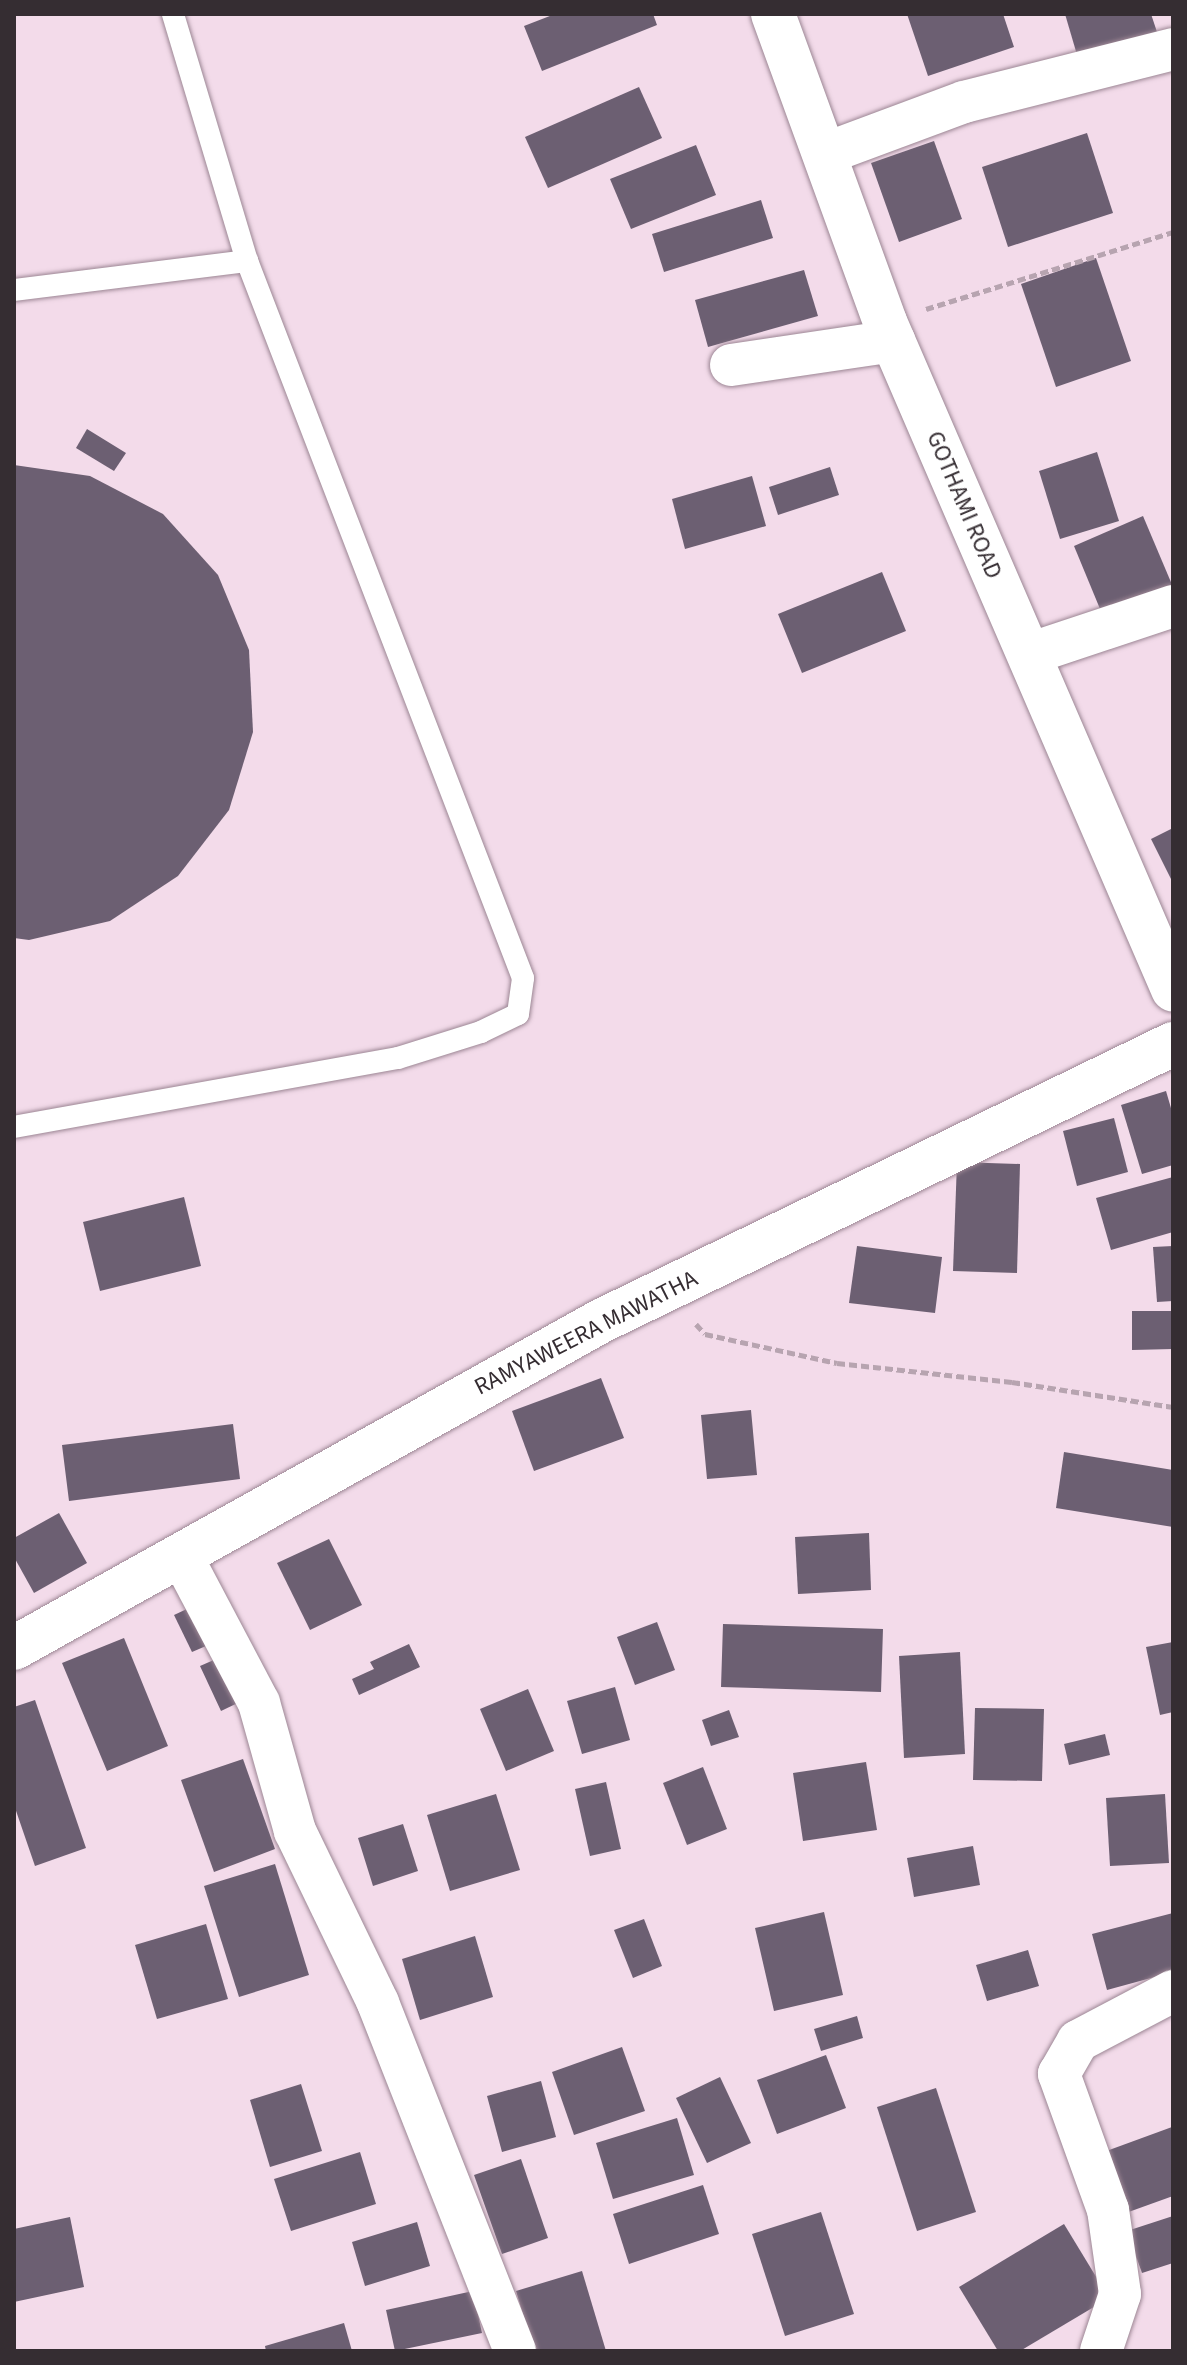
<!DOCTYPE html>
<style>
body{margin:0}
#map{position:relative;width:1187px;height:2365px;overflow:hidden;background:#f3dbea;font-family:"Source Sans 3",sans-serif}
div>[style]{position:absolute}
.building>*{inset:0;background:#6c5f72}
.path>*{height:5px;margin-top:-2.5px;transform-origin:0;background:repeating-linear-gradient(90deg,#b7a4b0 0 8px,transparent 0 12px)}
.roads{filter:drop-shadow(0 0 2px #9c8694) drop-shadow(0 0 2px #9c8694)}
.service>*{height:22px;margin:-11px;padding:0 11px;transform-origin:11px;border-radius:11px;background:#fff}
.minor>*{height:42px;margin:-21px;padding:0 21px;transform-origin:21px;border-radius:21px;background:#fff}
.tertiary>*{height:44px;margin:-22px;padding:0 22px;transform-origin:22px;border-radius:22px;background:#fff}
span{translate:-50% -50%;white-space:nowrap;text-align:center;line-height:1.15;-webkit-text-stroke:8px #fff;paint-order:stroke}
.street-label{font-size:24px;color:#352d32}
.frame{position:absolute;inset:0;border:16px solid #352d32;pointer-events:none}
</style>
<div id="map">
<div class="building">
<div style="clip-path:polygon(555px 14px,653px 14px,657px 25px,542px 71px,524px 26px)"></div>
<div style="clip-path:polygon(907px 14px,1003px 14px,1014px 47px,928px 76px)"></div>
<div style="clip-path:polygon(1065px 14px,1151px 14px,1160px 41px,1080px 65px)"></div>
<div style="clip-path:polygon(639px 87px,662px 138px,548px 188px,525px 137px)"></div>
<div style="clip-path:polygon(1087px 133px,1113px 213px,1008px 247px,982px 167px)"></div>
<div style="clip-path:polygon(934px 141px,962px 219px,899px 242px,871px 163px)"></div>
<div style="clip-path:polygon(696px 145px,716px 195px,631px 229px,610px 179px)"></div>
<div style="clip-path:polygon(761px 200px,773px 238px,664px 272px,652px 234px)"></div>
<div style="clip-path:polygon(1096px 258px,1131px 361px,1056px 387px,1021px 284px)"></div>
<div style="clip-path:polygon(804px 270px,818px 316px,708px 347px,695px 300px)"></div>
<div style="clip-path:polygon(87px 429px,126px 453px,114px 471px,76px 448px)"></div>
<div style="clip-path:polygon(1097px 452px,1119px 521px,1060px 539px,1039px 471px)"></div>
<div style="clip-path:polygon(14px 465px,90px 476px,163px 514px,218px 575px,249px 650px,253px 732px,229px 810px,178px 876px,110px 921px,29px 940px,14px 938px)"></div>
<div style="clip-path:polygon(830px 467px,839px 495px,778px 515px,769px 487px)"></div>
<div style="clip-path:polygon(752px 476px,766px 526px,685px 549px,672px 499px)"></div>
<div style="clip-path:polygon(1143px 516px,1173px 587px,1105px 621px,1074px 546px)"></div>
<div style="clip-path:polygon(882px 572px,906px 631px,802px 673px,778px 614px)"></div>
<div style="clip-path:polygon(1173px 828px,1173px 883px,1151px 839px)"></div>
<div style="clip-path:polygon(1166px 1091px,1173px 1115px,1173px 1165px,1142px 1174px,1121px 1105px)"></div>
<div style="clip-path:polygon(1114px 1118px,1128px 1172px,1077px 1186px,1063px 1131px)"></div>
<div style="clip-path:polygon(957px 1162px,1020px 1164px,1017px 1273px,953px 1271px)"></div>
<div style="clip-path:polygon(1173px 1177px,1173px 1232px,1111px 1250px,1096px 1198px)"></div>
<div style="clip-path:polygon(184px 1197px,201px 1266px,100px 1291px,83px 1222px)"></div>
<div style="clip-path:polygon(857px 1246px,942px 1257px,935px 1313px,849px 1303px)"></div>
<div style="clip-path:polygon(1173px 1246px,1173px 1301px,1157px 1302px,1153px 1247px)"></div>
<div style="clip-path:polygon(1132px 1311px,1173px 1311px,1173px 1349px,1132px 1350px)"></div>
<div style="clip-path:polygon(601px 1378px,624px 1438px,534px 1471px,512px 1411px)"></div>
<div style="clip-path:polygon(751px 1410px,757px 1475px,707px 1479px,701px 1415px)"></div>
<div style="clip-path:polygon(233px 1424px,240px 1479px,69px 1501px,62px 1445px)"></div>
<div style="clip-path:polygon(1064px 1452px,1173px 1470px,1173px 1527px,1056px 1508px)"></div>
<div style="clip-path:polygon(59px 1513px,87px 1563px,34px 1593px,14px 1557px,14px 1538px)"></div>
<div style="clip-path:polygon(869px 1533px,871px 1590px,798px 1594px,795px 1537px)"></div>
<div style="clip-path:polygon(329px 1539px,362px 1605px,310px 1630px,277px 1563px)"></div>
<div style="clip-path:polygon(189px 1608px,206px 1646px,192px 1652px,174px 1615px)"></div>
<div style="clip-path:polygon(657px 1622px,675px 1670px,635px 1685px,617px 1637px)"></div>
<div style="clip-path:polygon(723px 1624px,883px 1629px,881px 1692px,721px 1687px)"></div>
<div style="clip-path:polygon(124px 1638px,168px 1746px,107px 1771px,62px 1663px)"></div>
<div style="clip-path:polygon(1173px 1642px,1173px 1712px,1160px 1715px,1146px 1647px)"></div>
<div style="clip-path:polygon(409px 1644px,420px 1667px,359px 1695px,352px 1679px,374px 1669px,370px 1662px)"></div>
<div style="clip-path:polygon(960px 1652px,965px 1754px,904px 1758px,899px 1656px)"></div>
<div style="clip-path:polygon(223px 1656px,244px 1700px,221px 1711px,200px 1666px)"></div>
<div style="clip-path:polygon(615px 1687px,630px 1740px,582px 1754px,567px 1701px)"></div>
<div style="clip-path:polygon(528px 1689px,554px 1751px,506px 1771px,480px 1709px)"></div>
<div style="clip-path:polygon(35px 1700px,86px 1848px,35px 1866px,14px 1805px,14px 1707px)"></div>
<div style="clip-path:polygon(975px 1708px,1044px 1709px,1042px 1781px,973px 1780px)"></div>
<div style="clip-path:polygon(729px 1710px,739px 1737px,711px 1746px,702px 1720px)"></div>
<div style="clip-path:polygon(1105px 1734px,1110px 1755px,1069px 1765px,1064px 1744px)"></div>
<div style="clip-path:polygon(243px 1759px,275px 1849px,214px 1872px,181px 1780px)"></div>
<div style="clip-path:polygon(866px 1762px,877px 1830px,803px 1841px,793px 1773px)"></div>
<div style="clip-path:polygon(703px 1767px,727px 1829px,687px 1845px,663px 1783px)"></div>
<div style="clip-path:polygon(606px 1782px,621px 1849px,590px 1856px,575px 1789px)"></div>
<div style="clip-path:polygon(496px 1794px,520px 1870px,450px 1891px,427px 1815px)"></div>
<div style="clip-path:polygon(1165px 1794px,1169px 1863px,1110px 1866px,1106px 1798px)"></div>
<div style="clip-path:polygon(403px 1824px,418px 1871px,373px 1886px,358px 1838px)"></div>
<div style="clip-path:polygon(973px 1846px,980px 1885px,914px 1897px,907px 1858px)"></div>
<div style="clip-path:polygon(275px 1864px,309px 1975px,239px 1997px,204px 1886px)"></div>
<div style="clip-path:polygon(824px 1912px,843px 1995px,774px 2011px,755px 1928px)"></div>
<div style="clip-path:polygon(1173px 1913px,1173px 1972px,1107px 1990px,1092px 1934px)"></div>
<div style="clip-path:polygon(644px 1919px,662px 1966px,633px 1978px,614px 1930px)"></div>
<div style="clip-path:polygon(206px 1924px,228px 1999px,157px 2019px,135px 1945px)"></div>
<div style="clip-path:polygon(475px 1936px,493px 1997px,420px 2020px,402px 1959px)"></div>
<div style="clip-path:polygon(1028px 1950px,1039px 1986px,987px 2001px,976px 1965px)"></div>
<div style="clip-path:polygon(857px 2016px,863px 2038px,821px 2051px,814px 2029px)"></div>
<div style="clip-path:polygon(622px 2047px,645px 2111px,574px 2135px,552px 2072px)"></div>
<div style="clip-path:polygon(826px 2055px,846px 2108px,777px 2134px,757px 2080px)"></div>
<div style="clip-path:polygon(720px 2077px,751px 2143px,707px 2163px,676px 2098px)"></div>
<div style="clip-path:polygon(541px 2081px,556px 2137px,502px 2152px,487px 2096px)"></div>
<div style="clip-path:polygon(301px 2084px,322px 2151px,270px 2167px,250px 2100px)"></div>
<div style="clip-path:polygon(936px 2088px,976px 2212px,917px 2231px,877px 2107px)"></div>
<div style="clip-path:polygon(677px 2118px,694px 2175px,613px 2199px,596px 2143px)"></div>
<div style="clip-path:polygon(1172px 2127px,1173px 2196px,1123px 2214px,1101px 2153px)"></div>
<div style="clip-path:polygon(360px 2152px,376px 2204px,291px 2231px,274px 2179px)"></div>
<div style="clip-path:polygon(521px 2159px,548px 2238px,502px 2254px,474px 2175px)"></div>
<div style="clip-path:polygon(703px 2185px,719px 2234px,629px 2264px,613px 2214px)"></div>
<div style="clip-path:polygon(821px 2212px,854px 2314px,785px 2336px,752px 2234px)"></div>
<div style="clip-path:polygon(1173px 2216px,1173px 2263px,1142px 2273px,1127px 2231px)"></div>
<div style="clip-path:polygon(70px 2217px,84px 2287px,14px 2302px,14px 2229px)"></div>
<div style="clip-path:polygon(417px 2222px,430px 2266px,365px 2286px,352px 2242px)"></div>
<div style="clip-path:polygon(1064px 2224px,1109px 2298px,1020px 2351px,998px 2351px,959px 2287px)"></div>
<div style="clip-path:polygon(582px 2271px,606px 2351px,534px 2351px,516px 2291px)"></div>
<div style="clip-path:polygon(473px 2291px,482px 2333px,395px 2351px,386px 2310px)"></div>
<div style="clip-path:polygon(344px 2323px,352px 2351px,266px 2351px,265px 2346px)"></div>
</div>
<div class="path">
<div style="left:926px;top:309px;width:259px;rotate:-17.3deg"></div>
<div style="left:696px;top:1324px;width:13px;rotate:48deg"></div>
<div style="left:705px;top:1334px;width:135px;rotate:12.4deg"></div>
<div style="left:837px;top:1363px;width:176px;rotate:6.2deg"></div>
<div style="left:1012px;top:1382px;width:163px;rotate:8.8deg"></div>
</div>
<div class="roads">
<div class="service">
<div style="left:14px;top:290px;width:235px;rotate:-7.1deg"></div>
<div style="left:14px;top:1127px;width:390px;rotate:-10.2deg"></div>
<div style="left:398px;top:1058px;width:87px;rotate:-17.4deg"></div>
<div style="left:481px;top:1032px;width:41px;rotate:-25.9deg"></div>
<div style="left:518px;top:1014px;width:36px;rotate:-82deg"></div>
<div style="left:523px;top:978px;width:768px;rotate:-111.05deg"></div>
<div style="left:247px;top:261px;width:258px;rotate:-106.7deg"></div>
</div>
<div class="minor">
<div style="left:824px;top:154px;width:149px;rotate:-20.4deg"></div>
<div style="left:964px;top:102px;width:216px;rotate:-14.2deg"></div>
<div style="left:731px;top:365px;width:165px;rotate:-8.4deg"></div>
<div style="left:1029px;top:654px;width:152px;rotate:-18.4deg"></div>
<div style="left:181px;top:1555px;width:167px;rotate:62.2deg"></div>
<div style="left:259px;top:1703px;width:133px;rotate:74.3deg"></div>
<div style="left:295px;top:1831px;width:191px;rotate:64.2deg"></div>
<div style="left:378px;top:2003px;width:374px;rotate:68.5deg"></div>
<div style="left:1101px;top:2351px;width:60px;rotate:-71.6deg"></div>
<div style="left:1120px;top:2294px;width:85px;rotate:-98.1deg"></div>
<div style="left:1108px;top:2210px;width:145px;rotate:-109.8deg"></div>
<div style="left:1059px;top:2074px;width:38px;rotate:-60deg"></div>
<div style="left:1078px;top:2041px;width:107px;rotate:-27.8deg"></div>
</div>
<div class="tertiary">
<div style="left:773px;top:14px;width:328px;rotate:70deg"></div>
<div style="left:885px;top:322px;width:727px;rotate:66.65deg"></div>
<div style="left:14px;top:1648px;width:672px;rotate:-29.12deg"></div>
<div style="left:601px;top:1321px;width:636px;rotate:-25.84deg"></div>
</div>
</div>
<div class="street-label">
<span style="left:964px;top:505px;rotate:67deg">GOTHAMI ROAD</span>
<span style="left:586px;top:1333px;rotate:-27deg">RAMYAWEERA MAWATHA</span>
</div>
<div class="frame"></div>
</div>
